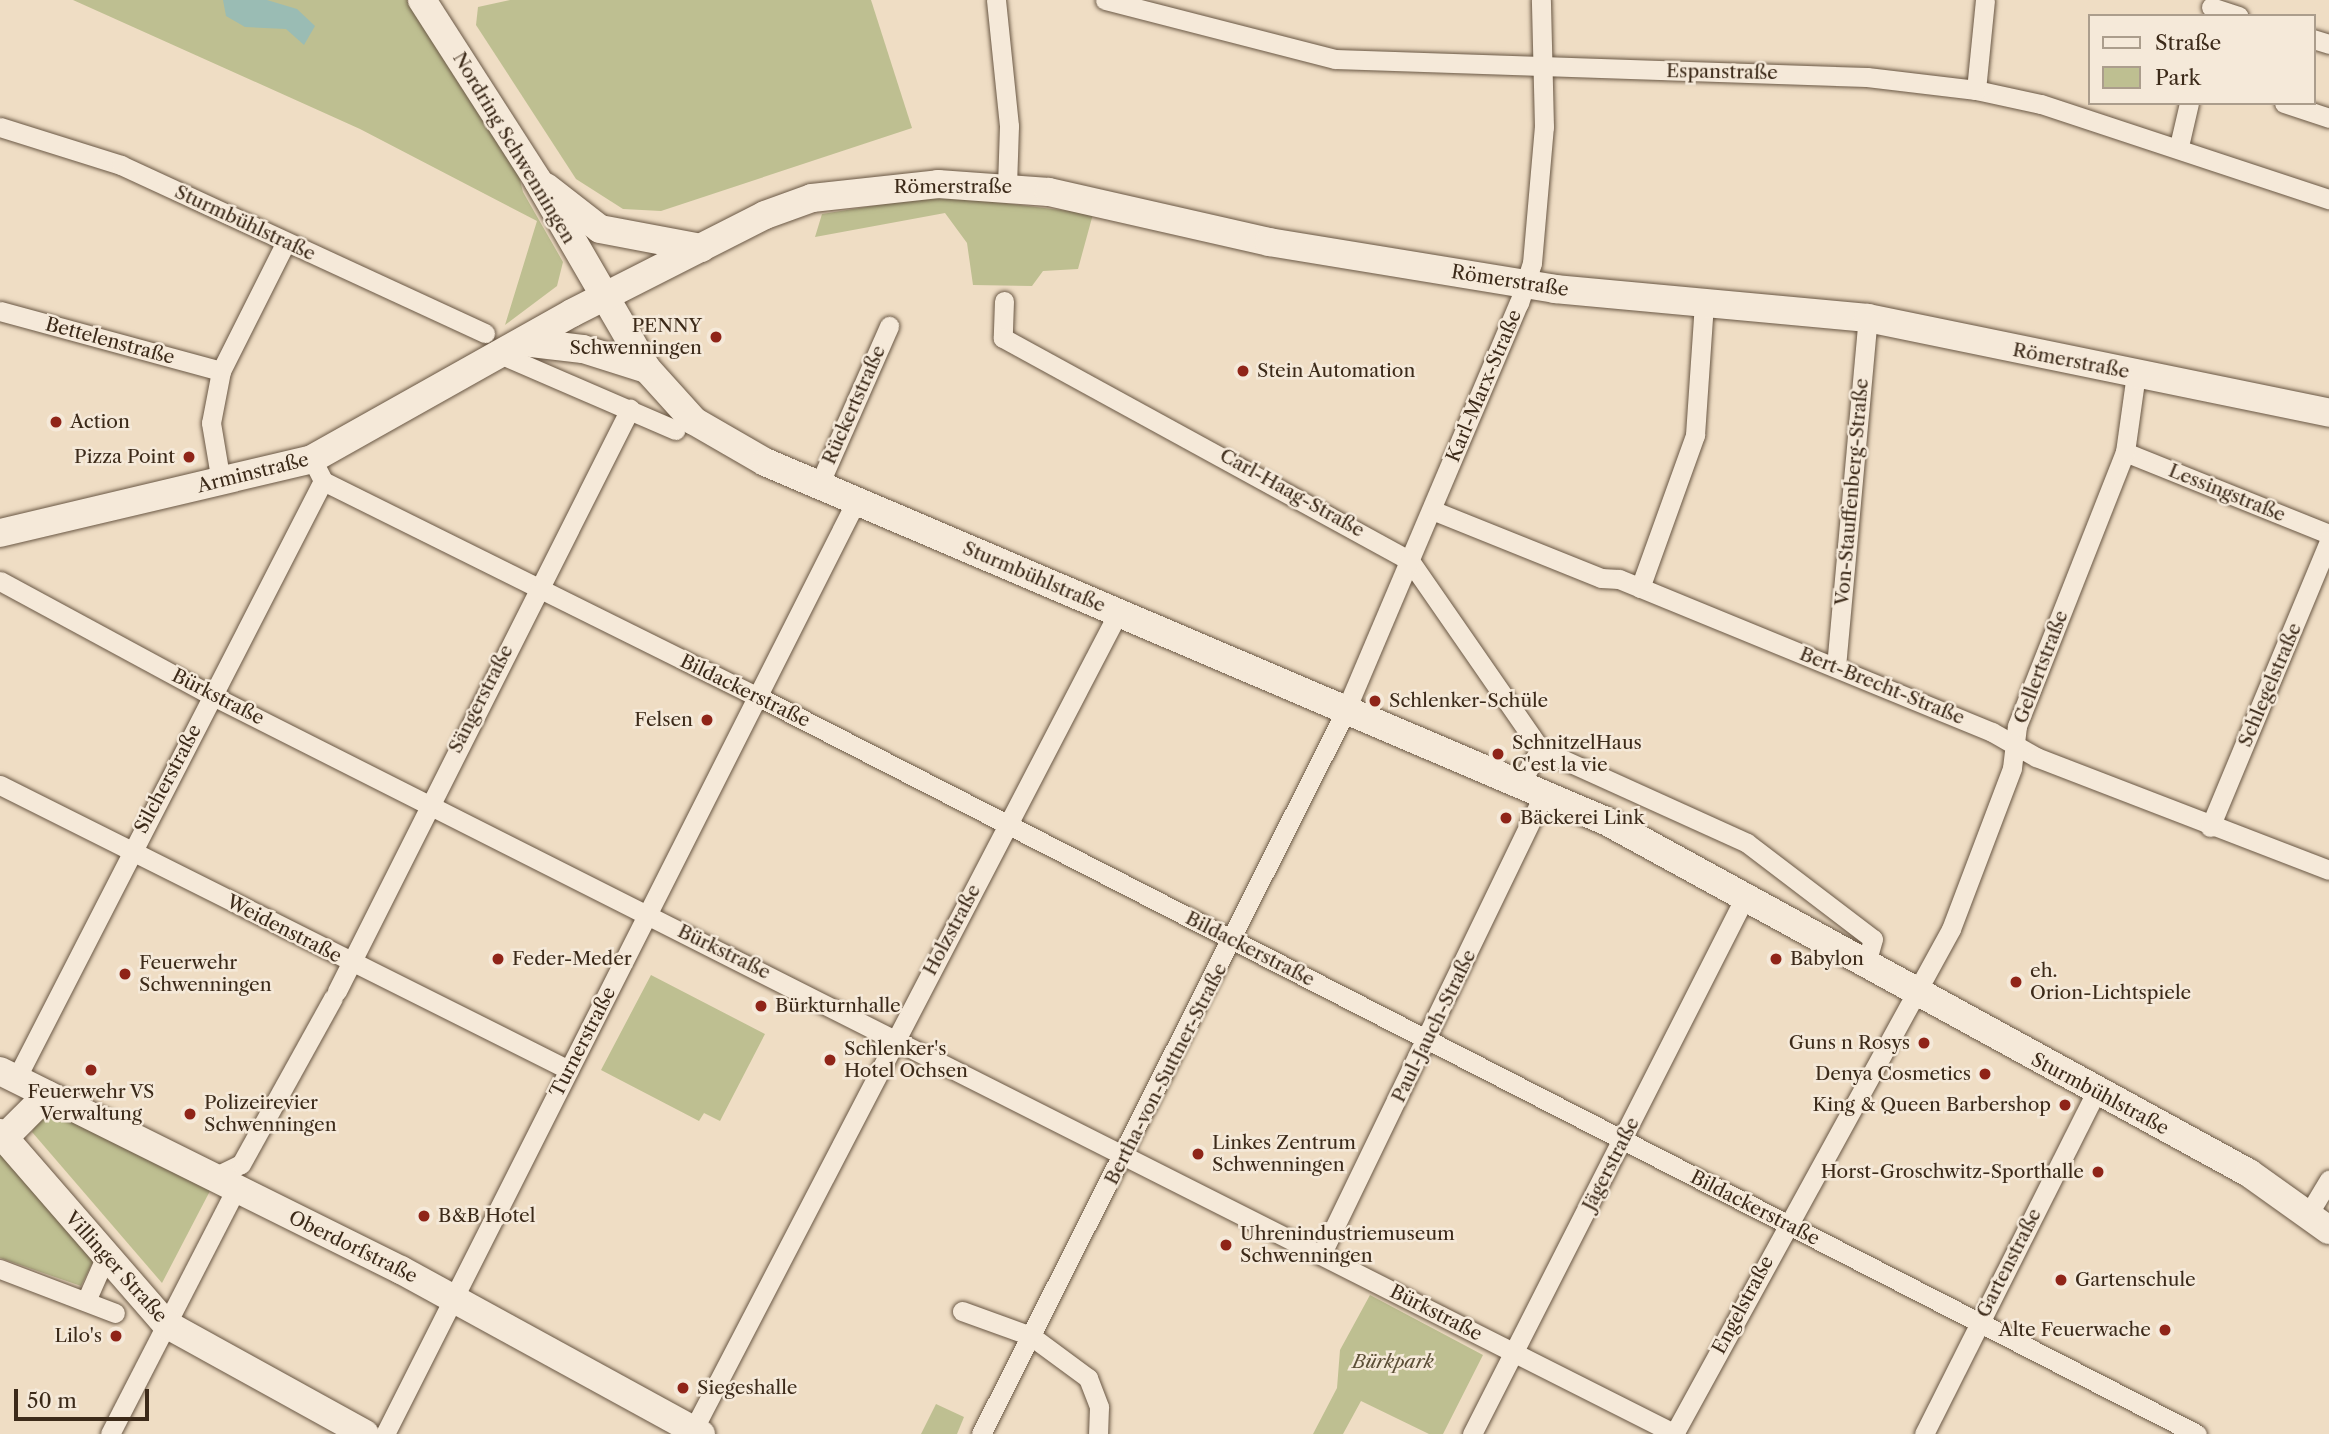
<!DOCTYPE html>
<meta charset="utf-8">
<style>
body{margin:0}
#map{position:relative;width:2329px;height:1434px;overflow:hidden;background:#efddc4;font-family:"Libre Caslon Text",serif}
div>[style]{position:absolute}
.green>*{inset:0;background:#bebf91}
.water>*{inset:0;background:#9abcb4}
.roads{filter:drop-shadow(0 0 2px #695744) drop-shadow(0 0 2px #695744)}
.street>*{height:19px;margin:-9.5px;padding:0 9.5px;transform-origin:9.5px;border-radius:9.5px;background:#f5e9d9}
.secondary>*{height:28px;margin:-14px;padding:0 14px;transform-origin:14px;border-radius:14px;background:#f5e9d9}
.dots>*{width:19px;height:19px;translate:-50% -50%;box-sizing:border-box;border:4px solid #f5e9d9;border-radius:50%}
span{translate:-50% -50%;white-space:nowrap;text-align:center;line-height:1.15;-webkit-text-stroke:5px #f5e9d9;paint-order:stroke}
.street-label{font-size:19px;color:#3c2a19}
.poi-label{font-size:19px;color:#3c2a19}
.right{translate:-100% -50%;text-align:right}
.left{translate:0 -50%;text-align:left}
.park-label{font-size:19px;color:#5c4f37;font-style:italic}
.legend{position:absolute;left:2088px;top:14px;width:228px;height:91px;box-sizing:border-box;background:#f5e9d9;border:2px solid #ab9d8c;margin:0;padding:9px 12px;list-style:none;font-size:21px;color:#3c2a19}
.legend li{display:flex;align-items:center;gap:14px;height:35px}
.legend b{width:35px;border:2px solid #ab9d8c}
.scale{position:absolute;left:14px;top:1389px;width:135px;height:32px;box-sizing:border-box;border:4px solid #3c2a19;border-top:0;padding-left:9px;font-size:21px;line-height:24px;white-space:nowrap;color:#3c2a19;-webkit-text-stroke:5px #f5e9d9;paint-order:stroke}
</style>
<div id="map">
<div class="green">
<div style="clip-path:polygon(73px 0,407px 0,517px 168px,523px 192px,563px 262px,557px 286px,505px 325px,537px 221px,360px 129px)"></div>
<div style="clip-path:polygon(510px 0,871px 0,912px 128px,661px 211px,623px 209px,576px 179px,476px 25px,478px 7px)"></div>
<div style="clip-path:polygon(941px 195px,1093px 214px,1078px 269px,1043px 271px,1032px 286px,973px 285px,967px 243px,945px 213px,815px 237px,822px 214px)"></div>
<div style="clip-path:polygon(651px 975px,765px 1034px,720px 1121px,704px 1113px,699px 1121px,601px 1070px)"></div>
<div style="clip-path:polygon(45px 1108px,211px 1189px,162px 1283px,32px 1132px)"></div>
<div style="clip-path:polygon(0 1154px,94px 1260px,81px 1286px,0 1258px)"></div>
<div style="clip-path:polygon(1370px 1295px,1483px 1355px,1443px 1434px,1429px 1434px,1361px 1401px,1343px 1434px,1313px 1434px,1337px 1388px,1340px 1350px)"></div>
<div style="clip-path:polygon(936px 1404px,964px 1417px,957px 1434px,921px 1434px)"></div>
</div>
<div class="water">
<div style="clip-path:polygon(223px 0,267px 0,297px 9px,315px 26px,304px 45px,286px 29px,245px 27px,226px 16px)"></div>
</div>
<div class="roads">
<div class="street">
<div style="left:996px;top:0;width:127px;rotate:84.1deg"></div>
<div style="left:1009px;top:126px;width:59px;rotate:91.9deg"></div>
<div style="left:1105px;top:0;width:237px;rotate:14.4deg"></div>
<div style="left:1335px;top:59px;width:532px;rotate:1.94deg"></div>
<div style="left:1867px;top:77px;width:110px;rotate:6.8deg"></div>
<div style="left:1976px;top:90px;width:66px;rotate:12.2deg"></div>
<div style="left:2041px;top:104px;width:303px;rotate:18.3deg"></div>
<div style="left:2211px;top:7px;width:29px;rotate:18deg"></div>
<div style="left:2313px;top:39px;width:17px;rotate:17deg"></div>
<div style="left:1976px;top:90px;width:90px;rotate:-84.3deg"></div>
<div style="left:2284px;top:103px;width:47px;rotate:18.4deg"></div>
<div style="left:0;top:127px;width:127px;rotate:17.4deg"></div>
<div style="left:121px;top:165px;width:401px;rotate:24.8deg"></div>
<div style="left:2179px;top:146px;width:44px;rotate:-76.9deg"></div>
<div style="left:1004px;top:301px;width:37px;rotate:92deg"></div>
<div style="left:1003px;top:338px;width:464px;rotate:28.7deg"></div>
<div style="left:1410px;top:561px;width:229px;rotate:55.3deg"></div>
<div style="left:0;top:311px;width:229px;rotate:15.2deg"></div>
<div style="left:502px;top:355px;width:189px;rotate:23.4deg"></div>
<div style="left:2125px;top:452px;width:220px;rotate:21.9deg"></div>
<div style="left:312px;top:459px;width:25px;rotate:63deg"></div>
<div style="left:323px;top:481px;width:484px;rotate:26.4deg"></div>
<div style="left:757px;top:696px;width:1618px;rotate:27.14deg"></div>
<div style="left:221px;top:482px;width:60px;rotate:-99.6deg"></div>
<div style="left:211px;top:423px;width:53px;rotate:-79.1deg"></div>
<div style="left:221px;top:371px;width:144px;rotate:-63.3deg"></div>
<div style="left:819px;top:485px;width:174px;rotate:-66.2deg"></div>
<div style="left:1432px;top:510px;width:182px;rotate:21.9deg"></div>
<div style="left:1601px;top:578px;width:18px;rotate:3deg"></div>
<div style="left:1619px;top:579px;width:403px;rotate:22.3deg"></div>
<div style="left:1992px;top:732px;width:51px;rotate:29.6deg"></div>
<div style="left:2036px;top:757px;width:314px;rotate:21.1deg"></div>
<div style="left:0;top:581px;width:242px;rotate:28.4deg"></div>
<div style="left:213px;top:696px;width:1638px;rotate:26.78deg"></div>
<div style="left:1640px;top:588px;width:163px;rotate:-70.2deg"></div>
<div style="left:1695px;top:435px;width:132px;rotate:-86.1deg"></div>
<div style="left:1836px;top:667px;width:350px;rotate:-84.8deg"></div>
<div style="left:0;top:785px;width:636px;rotate:26.61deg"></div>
<div style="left:1518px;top:787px;width:44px;rotate:-59.9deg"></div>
<div style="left:1540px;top:749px;width:227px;rotate:24.4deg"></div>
<div style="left:1747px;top:843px;width:158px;rotate:37.3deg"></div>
<div style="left:1873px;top:939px;width:29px;rotate:106deg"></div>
<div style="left:2210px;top:827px;width:310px;rotate:-67.4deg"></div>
<div style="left:337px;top:991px;width:652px;rotate:-63.28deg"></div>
<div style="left:16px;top:1079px;width:672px;rotate:-62.83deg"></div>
<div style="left:212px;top:1178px;width:32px;rotate:-26deg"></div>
<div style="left:241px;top:1164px;width:190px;rotate:-61deg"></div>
<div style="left:2309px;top:1213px;width:39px;rotate:-59deg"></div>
<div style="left:1322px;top:1253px;width:508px;rotate:-64.19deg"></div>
<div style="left:0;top:1269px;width:123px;rotate:20.9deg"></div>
<div style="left:86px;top:1301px;width:47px;rotate:-66.2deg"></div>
<div style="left:962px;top:1311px;width:73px;rotate:19.9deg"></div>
<div style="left:1031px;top:1336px;width:71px;rotate:36.4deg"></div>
<div style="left:1088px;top:1378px;width:31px;rotate:69deg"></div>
<div style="left:1099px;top:1407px;width:27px;rotate:92deg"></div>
<div style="left:110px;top:1434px;width:276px;rotate:-62.8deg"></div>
<div style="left:385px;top:1434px;width:1045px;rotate:-63.21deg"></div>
<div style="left:691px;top:1434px;width:925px;rotate:-62.52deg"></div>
<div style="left:981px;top:1434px;width:809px;rotate:-63.24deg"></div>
<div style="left:1345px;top:712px;width:444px;rotate:-67deg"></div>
<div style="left:1519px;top:303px;width:42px;rotate:-72deg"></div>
<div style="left:1532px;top:263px;width:137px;rotate:-85deg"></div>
<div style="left:1544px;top:127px;width:127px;rotate:-91.4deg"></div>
<div style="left:1472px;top:1434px;width:607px;rotate:-63.05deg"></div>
<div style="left:1674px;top:1434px;width:576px;rotate:-61.25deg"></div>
<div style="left:1951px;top:929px;width:172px;rotate:-69.2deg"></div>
<div style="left:2012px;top:768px;width:42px;rotate:-83.2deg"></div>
<div style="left:2017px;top:726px;width:295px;rotate:-68.5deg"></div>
<div style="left:2125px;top:452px;width:79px;rotate:-82deg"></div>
<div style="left:1924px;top:1434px;width:383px;rotate:-63.3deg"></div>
</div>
<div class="secondary">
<div style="left:422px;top:0;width:215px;rotate:57.3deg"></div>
<div style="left:538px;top:181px;width:217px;rotate:59.9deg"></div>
<div style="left:647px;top:369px;width:70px;rotate:47.9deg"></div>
<div style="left:694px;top:421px;width:82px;rotate:30deg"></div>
<div style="left:765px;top:462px;width:914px;rotate:23.12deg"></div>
<div style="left:1606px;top:821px;width:733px;rotate:28.7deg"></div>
<div style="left:2249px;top:1173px;width:98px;rotate:35.5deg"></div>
<div style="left:546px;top:187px;width:68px;rotate:37.9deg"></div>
<div style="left:600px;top:229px;width:103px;rotate:10.7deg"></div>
<div style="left:523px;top:342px;width:60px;rotate:6.7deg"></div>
<div style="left:583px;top:349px;width:67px;rotate:17.4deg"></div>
<div style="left:0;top:533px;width:321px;rotate:-13.3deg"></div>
<div style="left:312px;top:459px;width:298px;rotate:-29.3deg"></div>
<div style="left:572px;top:313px;width:216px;rotate:-26.9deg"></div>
<div style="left:765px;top:215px;width:50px;rotate:-19.9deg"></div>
<div style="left:812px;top:198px;width:127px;rotate:-6.3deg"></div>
<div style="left:938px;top:184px;width:111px;rotate:4.1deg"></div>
<div style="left:1049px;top:192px;width:226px;rotate:12.8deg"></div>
<div style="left:1269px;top:242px;width:290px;rotate:9.3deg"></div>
<div style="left:1555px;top:289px;width:314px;rotate:5.3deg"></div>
<div style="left:1868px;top:318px;width:471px;rotate:11.6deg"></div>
<div style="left:0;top:1071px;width:448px;rotate:26.4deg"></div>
<div style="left:401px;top:1270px;width:342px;rotate:28.7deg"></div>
<div style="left:0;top:1133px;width:253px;rotate:49deg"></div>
<div style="left:166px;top:1324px;width:227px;rotate:28.9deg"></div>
<div style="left:4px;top:1138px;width:61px;rotate:-45deg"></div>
</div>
</div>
<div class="dots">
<div style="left:716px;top:337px;background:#8f2418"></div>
<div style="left:1243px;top:371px;background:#8f2418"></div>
<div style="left:56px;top:422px;background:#8f2418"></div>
<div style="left:189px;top:457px;background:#8f2418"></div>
<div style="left:1375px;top:701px;background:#8f2418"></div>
<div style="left:707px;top:720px;background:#8f2418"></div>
<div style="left:1498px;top:754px;background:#8f2418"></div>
<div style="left:1506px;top:818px;background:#8f2418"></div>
<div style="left:498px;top:959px;background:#8f2418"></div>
<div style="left:1776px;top:959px;background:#8f2418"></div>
<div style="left:125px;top:974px;background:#8f2418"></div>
<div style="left:2016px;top:982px;background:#8f2418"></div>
<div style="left:761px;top:1006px;background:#8f2418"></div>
<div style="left:1924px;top:1043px;background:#8f2418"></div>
<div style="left:830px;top:1060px;background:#8f2418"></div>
<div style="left:91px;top:1070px;background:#8f2418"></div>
<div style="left:1985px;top:1074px;background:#8f2418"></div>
<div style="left:2065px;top:1105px;background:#8f2418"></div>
<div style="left:190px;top:1114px;background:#8f2418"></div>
<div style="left:1198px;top:1154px;background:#8f2418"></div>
<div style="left:2098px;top:1172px;background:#8f2418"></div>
<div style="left:424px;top:1216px;background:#8f2418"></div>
<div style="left:1226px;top:1245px;background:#8f2418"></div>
<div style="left:2061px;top:1280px;background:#8f2418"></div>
<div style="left:2165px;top:1330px;background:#8f2418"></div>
<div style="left:116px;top:1336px;background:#8f2418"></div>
<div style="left:683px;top:1388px;background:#8f2418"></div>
</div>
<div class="street-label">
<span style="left:1722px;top:72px;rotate:1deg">Espanstraße</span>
<span style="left:514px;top:148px;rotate:59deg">Nordring Schwenningen</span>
<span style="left:953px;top:187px">Römerstraße</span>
<span style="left:245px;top:223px;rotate:25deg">Sturmbühlstraße</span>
<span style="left:1510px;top:281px;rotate:9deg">Römerstraße</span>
<span style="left:110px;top:341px;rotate:15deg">Bettelenstraße</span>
<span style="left:2071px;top:361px;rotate:11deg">Römerstraße</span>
<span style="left:1484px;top:386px;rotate:-67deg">Karl-Marx-Straße</span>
<span style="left:854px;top:405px;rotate:-66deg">Rückertstraße</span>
<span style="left:253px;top:473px;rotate:-14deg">Arminstraße</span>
<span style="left:1852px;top:492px;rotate:-85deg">Von-Stauffenberg-Straße</span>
<span style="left:1292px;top:493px;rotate:29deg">Carl-Haag-Straße</span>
<span style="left:2227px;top:493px;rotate:22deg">Lessingstraße</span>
<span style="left:1034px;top:577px;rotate:23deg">Sturmbühlstraße</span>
<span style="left:2041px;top:667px;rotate:-69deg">Gellertstraße</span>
<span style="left:2270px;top:685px;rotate:-67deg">Schlegelstraße</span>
<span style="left:1882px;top:686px;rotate:22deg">Bert-Brecht-Straße</span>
<span style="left:745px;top:691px;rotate:26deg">Bildackerstraße</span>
<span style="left:218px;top:697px;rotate:27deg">Bürkstraße</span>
<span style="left:481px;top:699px;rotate:-63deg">Sängerstraße</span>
<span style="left:168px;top:779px;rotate:-62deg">Silcherstraße</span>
<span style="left:284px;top:929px;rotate:27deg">Weidenstraße</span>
<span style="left:952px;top:930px;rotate:-62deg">Holzstraße</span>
<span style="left:1250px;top:949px;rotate:27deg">Bildackerstraße</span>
<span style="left:724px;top:952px;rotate:26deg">Bürkstraße</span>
<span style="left:1434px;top:1026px;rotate:-64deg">Paul-Jauch-Straße</span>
<span style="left:583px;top:1042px;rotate:-63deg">Turnerstraße</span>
<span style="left:1166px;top:1074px;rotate:-63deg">Bertha-von-Suttner-Straße</span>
<span style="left:2100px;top:1094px;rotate:28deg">Sturmbühlstraße</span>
<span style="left:1611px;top:1164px;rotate:-63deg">Jägerstraße</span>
<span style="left:1755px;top:1208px;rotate:27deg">Bildackerstraße</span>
<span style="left:353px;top:1247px;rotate:26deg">Oberdorfstraße</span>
<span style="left:2009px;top:1263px;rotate:-63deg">Gartenstraße</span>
<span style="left:116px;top:1267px;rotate:48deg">Villinger Straße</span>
<span style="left:1743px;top:1305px;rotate:-62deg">Engelstraße</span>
<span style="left:1436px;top:1313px;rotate:27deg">Bürkstraße</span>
</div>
<div class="poi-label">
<span class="right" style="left:702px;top:337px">PENNY<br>Schwenningen</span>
<span class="left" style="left:1257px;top:371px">Stein Automation</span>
<span class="left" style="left:70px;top:422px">Action</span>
<span class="right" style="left:175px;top:457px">Pizza Point</span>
<span class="left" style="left:1389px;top:701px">Schlenker-Schüle</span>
<span class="right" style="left:693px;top:720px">Felsen</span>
<span class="left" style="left:1512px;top:754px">SchnitzelHaus<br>C'est la vie</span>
<span class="left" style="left:1520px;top:818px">Bäckerei Link</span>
<span class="left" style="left:512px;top:959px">Feder-Meder</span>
<span class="left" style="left:1790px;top:959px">Babylon</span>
<span class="left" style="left:139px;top:974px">Feuerwehr<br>Schwenningen</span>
<span class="left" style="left:2030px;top:982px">eh.<br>Orion-Lichtspiele</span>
<span class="left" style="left:775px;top:1006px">Bürkturnhalle</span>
<span class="right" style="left:1910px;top:1043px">Guns n Rosys</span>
<span class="left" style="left:844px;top:1060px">Schlenker's<br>Hotel Ochsen</span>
<span class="right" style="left:1971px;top:1074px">Denya Cosmetics</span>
<span style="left:91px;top:1103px">Feuerwehr VS<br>Verwaltung</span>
<span class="left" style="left:204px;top:1114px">Polizeirevier<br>Schwenningen</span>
<span class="right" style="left:2051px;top:1105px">King &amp; Queen Barbershop</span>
<span class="left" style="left:1212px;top:1154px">Linkes Zentrum<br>Schwenningen</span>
<span class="right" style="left:2084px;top:1172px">Horst-Groschwitz-Sporthalle</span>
<span class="left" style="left:438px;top:1216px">B&amp;B Hotel</span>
<span class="left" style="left:1240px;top:1245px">Uhrenindustriemuseum<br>Schwenningen</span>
<span class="left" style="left:2075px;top:1280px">Gartenschule</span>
<span class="right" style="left:2151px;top:1330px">Alte Feuerwache</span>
<span class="right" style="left:102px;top:1336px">Lilo's</span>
<span class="left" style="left:697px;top:1388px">Siegeshalle</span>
</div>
<div class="park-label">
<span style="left:1393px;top:1362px">Bürkpark</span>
</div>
<ul class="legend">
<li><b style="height:9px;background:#f5e9d9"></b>Straße</li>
<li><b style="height:19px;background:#bebf91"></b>Park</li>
</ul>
<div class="scale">50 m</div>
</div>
